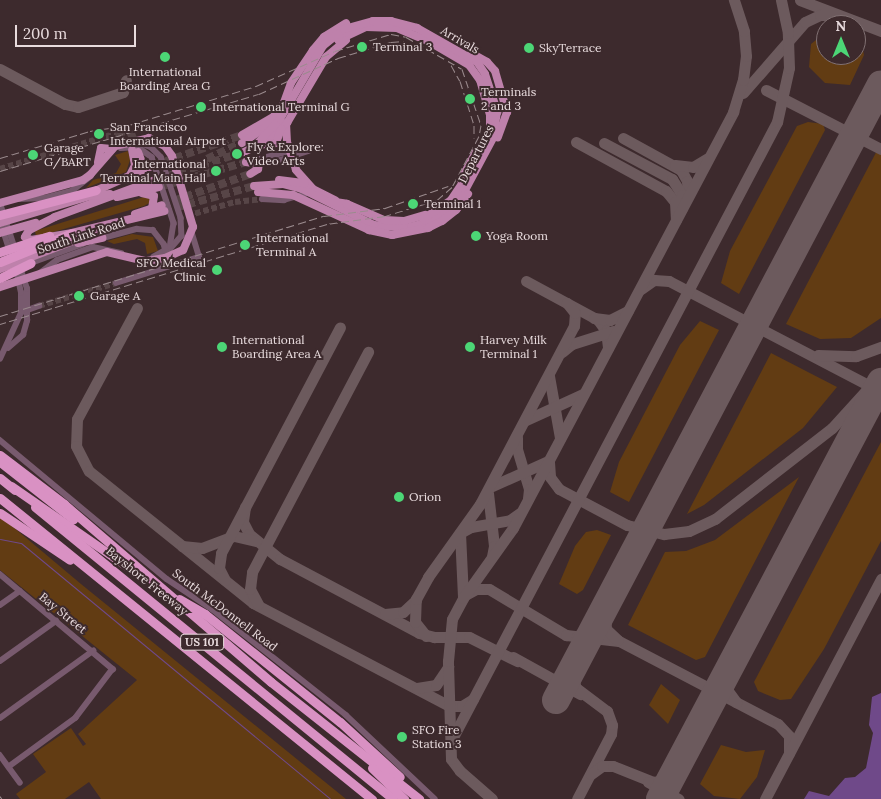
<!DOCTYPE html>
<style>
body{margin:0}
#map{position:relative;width:881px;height:799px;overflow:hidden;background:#3d2a2d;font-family:Lora,serif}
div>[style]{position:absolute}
.green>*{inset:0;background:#623c13}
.water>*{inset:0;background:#6f4989}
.stream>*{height:1px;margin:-0.5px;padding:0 0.5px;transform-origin:0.5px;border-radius:0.5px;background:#6f4989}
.taxiway>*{height:11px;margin:-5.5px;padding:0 5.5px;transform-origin:5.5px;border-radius:5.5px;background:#6c5a5d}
.runway>*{height:28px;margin:-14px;padding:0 14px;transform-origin:14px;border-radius:14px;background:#6c5a5d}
.minor-tunnel>*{height:5.5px;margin-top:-2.75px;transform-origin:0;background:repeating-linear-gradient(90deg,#574547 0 5.5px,transparent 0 8.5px)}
.major-tunnel>*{height:8px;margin-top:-4px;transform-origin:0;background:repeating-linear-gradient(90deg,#574547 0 8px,transparent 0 12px)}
.minor>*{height:5.5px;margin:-2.75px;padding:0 2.75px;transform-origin:2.75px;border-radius:2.75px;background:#785a6e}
.major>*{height:8px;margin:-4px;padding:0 4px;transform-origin:4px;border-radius:4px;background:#be81ab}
.highway>*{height:9px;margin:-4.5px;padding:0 4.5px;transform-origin:4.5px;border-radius:4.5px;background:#d991c3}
.rail>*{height:1px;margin-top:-0.5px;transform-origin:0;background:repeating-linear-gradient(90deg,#9a8a8d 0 8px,transparent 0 12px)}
.dots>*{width:14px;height:14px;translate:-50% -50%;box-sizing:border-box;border:2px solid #3d2a2d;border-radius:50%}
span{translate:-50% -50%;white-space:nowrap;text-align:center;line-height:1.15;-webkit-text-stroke:4px #3d2a2d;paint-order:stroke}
.shield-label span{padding:1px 4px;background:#3d2a2d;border:1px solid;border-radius:4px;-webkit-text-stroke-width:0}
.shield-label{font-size:11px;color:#e8dbdd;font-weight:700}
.street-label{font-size:12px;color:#e8dbdd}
.poi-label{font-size:12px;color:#e8dbdd}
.left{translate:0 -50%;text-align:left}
.right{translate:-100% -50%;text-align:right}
.north{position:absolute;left:816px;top:15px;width:50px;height:50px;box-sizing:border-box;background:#3d2a2d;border:1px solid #817173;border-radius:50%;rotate:0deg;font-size:14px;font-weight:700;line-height:20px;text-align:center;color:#e8dbdd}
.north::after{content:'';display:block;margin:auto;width:18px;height:22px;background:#4cd676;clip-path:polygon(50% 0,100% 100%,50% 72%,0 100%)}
.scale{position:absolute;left:15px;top:25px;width:121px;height:22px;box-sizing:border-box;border:2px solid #e8dbdd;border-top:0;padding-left:6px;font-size:15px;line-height:18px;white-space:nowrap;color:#e8dbdd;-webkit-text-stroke:4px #3d2a2d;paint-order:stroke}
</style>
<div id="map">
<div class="green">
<div style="clip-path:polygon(826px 32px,826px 55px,856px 55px,856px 42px,862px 45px,864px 55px,850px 85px,825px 83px,809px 67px,811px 44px)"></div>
<div style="clip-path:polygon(808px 122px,823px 124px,825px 130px,739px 294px,721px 283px,730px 251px,797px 126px)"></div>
<div style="clip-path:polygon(881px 143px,881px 318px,851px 338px,820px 339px,786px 324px)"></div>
<div style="clip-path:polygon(128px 151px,130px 160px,126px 172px,86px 188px,93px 180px,116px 173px,121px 164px,115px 155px)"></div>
<div style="clip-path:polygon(147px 196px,151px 202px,144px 206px,36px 237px,35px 231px)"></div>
<div style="clip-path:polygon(132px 234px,153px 237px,158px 251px,147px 254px,145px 243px,137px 239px,114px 244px,107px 241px)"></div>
<div style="clip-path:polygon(700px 321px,719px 330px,629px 502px,610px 492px,619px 462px,680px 345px)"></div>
<div style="clip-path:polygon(771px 353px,837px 387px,803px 428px,704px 505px,687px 514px)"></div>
<div style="clip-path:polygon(881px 442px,881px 541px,824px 649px,791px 699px,780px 700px,758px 691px,754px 682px)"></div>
<div style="clip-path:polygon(799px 477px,705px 657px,696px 660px,628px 625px,665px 552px,686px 551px,715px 540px)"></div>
<div style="clip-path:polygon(0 516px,81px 584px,346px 799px,101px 799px,89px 782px,65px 799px,20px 799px,16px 794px,46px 772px,33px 754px,71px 728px,83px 746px,86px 744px,78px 734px,137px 680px,0 570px)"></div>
<div style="clip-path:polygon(597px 530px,611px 535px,583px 590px,577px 594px,559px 584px,575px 546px,586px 532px)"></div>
<div style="clip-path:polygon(661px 684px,680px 700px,668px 724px,649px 705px)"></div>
<div style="clip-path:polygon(721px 745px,746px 752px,765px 750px,757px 777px,740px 799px,714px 796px,700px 784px)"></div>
</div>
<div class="water">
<div style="clip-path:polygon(881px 693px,881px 799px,804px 799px,809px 791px,829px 796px,845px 778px,855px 777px,866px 768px,873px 733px,869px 725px,872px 697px)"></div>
</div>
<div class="stream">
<div style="left:0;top:539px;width:21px;rotate:11deg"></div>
<div style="left:21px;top:543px;width:402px;rotate:39.6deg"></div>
</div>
<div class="taxiway">
<div style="left:800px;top:0;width:87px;rotate:20.9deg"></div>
<div style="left:0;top:69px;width:74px;rotate:28.3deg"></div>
<div style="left:65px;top:104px;width:13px;rotate:13deg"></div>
<div style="left:78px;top:107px;width:47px;rotate:-18.4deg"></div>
<div style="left:123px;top:92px;width:12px;rotate:-76deg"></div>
<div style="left:766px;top:90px;width:129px;rotate:27.2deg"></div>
<div style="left:743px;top:93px;width:94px;rotate:-48.9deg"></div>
<div style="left:805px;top:22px;width:17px;rotate:-25deg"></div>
<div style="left:820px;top:15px;width:18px"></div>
<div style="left:623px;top:138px;width:66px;rotate:28.9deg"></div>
<div style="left:681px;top:170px;width:13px;rotate:61deg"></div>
<div style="left:687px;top:181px;width:14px;rotate:86deg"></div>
<div style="left:576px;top:142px;width:102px;rotate:28.6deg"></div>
<div style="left:666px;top:191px;width:14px;rotate:51deg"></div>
<div style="left:675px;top:202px;width:18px;rotate:87deg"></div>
<div style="left:604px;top:143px;width:77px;rotate:27.9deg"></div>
<div style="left:672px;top:179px;width:19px;rotate:58deg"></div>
<div style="left:682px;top:195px;width:13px;rotate:90deg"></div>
<div style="left:675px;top:165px;width:18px;rotate:6deg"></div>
<div style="left:693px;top:167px;width:17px;rotate:-31deg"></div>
<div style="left:526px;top:281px;width:82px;rotate:28.4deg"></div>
<div style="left:598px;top:320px;width:14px;rotate:54deg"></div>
<div style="left:606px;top:331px;width:17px;rotate:83deg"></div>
<div style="left:641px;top:289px;width:16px;rotate:-35deg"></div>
<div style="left:654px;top:280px;width:15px;rotate:4deg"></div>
<div style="left:669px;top:281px;width:239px;rotate:27.6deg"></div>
<div style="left:137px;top:308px;width:126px;rotate:118.4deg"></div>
<div style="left:77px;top:419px;width:27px;rotate:92deg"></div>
<div style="left:76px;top:446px;width:28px;rotate:63deg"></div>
<div style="left:89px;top:471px;width:211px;rotate:38.8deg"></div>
<div style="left:253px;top:603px;width:221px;rotate:27.7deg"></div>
<div style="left:449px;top:706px;width:13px"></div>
<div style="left:462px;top:706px;width:13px;rotate:-32deg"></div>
<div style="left:594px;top:318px;width:16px;rotate:7deg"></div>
<div style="left:610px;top:320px;width:20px;rotate:-27deg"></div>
<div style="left:562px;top:352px;width:13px;rotate:-39deg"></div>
<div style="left:572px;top:344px;width:43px;rotate:-17.6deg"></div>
<div style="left:818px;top:355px;width:38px;rotate:2deg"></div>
<div style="left:856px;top:356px;width:27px;rotate:-20deg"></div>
<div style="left:549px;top:376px;width:63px;rotate:79.9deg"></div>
<div style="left:526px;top:420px;width:63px;rotate:-24.5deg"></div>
<div style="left:517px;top:437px;width:12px;rotate:90deg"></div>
<div style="left:517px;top:449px;width:42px;rotate:73.3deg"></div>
<div style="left:529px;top:489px;width:10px;rotate:96deg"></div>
<div style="left:549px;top:462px;width:15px;rotate:86deg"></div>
<div style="left:550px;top:477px;width:15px;rotate:53deg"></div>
<div style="left:559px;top:489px;width:77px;rotate:27.9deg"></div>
<div style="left:627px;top:525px;width:38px;rotate:14deg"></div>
<div style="left:664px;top:534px;width:25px;rotate:-7deg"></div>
<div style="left:689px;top:531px;width:29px;rotate:-25deg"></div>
<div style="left:715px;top:519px;width:148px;rotate:-37.9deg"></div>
<div style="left:832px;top:428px;width:73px;rotate:-47.8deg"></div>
<div style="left:490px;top:487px;width:64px;rotate:-24.1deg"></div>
<div style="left:488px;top:493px;width:53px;rotate:83.5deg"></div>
<div style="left:494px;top:546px;width:10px;rotate:101deg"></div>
<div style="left:245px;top:507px;width:15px;rotate:98deg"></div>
<div style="left:243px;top:522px;width:13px;rotate:63deg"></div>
<div style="left:249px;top:534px;width:40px;rotate:39deg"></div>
<div style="left:280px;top:559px;width:157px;rotate:28deg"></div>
<div style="left:419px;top:633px;width:16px;rotate:15deg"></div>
<div style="left:434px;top:637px;width:35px"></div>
<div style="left:469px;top:637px;width:54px;rotate:26.6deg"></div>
<div style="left:460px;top:533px;width:13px;rotate:-29deg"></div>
<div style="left:471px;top:527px;width:40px;rotate:-10deg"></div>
<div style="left:510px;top:520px;width:12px;rotate:-35deg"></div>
<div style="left:460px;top:533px;width:64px;rotate:87.3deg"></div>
<div style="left:182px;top:546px;width:20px;rotate:6deg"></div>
<div style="left:202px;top:548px;width:34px;rotate:-21deg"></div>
<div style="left:234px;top:536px;width:22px;rotate:13deg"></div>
<div style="left:225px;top:580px;width:13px;rotate:-117deg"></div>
<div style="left:219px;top:568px;width:15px;rotate:-82deg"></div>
<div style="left:221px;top:553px;width:255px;rotate:-62.2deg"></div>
<div style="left:467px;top:594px;width:10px;rotate:-29deg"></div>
<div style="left:476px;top:589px;width:13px"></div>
<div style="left:489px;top:589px;width:90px;rotate:30.9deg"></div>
<div style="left:566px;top:635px;width:53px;rotate:6.5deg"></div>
<div style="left:619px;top:641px;width:179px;rotate:27.6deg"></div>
<div style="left:778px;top:724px;width:16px;rotate:47deg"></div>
<div style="left:789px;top:736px;width:17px;rotate:90deg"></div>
<div style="left:258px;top:604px;width:17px;rotate:-118deg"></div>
<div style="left:250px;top:589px;width:17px;rotate:-83deg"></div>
<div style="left:252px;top:572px;width:249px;rotate:-62.2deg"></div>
<div style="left:605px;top:610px;width:19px;rotate:87deg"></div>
<div style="left:606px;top:629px;width:16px;rotate:43deg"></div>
<div style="left:385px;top:614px;width:18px;rotate:-6deg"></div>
<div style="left:403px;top:612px;width:18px;rotate:-43deg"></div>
<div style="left:426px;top:636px;width:18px;rotate:-128deg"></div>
<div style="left:415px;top:622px;width:23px;rotate:-88deg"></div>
<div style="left:416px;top:599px;width:25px;rotate:-61deg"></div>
<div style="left:428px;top:577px;width:90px;rotate:-54.5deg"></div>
<div style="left:480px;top:504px;width:201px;rotate:-62.2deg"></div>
<div style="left:574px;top:326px;width:13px;rotate:-86deg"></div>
<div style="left:575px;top:313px;width:13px;rotate:-129deg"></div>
<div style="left:577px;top:636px;width:14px;rotate:-25deg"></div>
<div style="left:590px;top:630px;width:29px;rotate:-56deg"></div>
<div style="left:513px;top:657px;width:77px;rotate:28.9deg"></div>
<div style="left:575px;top:664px;width:15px;rotate:98deg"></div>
<div style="left:573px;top:679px;width:9px;rotate:72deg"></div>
<div style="left:576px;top:688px;width:39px;rotate:37deg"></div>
<div style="left:607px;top:711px;width:15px;rotate:70deg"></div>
<div style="left:612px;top:725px;width:9px;rotate:96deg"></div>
<div style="left:611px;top:734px;width:73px;rotate:117.6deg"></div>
<div style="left:728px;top:671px;width:20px;rotate:90deg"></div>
<div style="left:728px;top:691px;width:14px;rotate:54deg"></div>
<div style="left:417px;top:688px;width:19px;rotate:-9deg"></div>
<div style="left:436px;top:685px;width:22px;rotate:-56deg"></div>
<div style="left:451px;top:741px;width:700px;rotate:-62.23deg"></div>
<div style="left:777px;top:122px;width:55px;rotate:-77.5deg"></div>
<div style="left:789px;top:68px;width:35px;rotate:-92deg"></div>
<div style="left:788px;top:33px;width:34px;rotate:-102deg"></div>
<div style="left:591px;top:774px;width:14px;rotate:-36deg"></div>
<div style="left:602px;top:766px;width:11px"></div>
<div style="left:613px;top:766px;width:43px;rotate:21.8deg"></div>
<div style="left:653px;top:782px;width:12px;rotate:-9deg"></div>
<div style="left:665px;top:780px;width:13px;rotate:-39deg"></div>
<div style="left:648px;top:782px;width:35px;rotate:29deg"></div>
<div style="left:492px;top:799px;width:43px;rotate:-138.8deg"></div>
<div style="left:460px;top:771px;width:15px;rotate:-127deg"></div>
<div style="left:451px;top:759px;width:98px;rotate:-91.8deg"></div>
<div style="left:448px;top:661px;width:42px;rotate:-84.6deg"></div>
<div style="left:452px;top:619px;width:24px;rotate:-62deg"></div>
<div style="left:463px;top:598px;width:86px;rotate:-54.5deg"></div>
<div style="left:513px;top:528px;width:471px;rotate:-62.1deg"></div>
<div style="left:733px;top:112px;width:34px;rotate:-73deg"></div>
<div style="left:743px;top:80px;width:24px;rotate:-83deg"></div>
<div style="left:746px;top:56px;width:25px;rotate:-95deg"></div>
<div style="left:744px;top:31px;width:33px;rotate:-108deg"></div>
<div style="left:765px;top:799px;width:249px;rotate:-62.2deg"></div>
</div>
<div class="runway">
<div style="left:556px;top:700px;width:696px;rotate:-62.18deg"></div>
<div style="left:660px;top:799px;width:472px;rotate:-62.1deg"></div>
</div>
<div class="minor-tunnel">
<div style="left:0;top:169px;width:122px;rotate:-17.1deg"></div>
<div style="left:187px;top:216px;width:50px;rotate:-16.3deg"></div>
<div style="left:235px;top:202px;width:27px;rotate:-6deg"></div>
<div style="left:39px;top:306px;width:80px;rotate:-16.6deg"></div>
</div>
<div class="major-tunnel">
<div style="left:117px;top:133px;width:13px;rotate:-9deg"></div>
<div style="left:130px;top:131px;width:18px;rotate:68deg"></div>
<div style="left:207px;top:159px;width:38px;rotate:-25deg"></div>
<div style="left:152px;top:166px;width:95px;rotate:-19deg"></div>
<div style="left:155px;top:180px;width:93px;rotate:-17.5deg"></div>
<div style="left:159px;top:187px;width:91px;rotate:-16deg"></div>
<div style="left:162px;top:205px;width:93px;rotate:-19.4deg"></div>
<div style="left:164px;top:211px;width:93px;rotate:-15.5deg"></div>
</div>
<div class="minor">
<div style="left:135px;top:141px;width:17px;rotate:21deg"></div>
<div style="left:151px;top:147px;width:14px;rotate:45deg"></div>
<div style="left:161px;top:157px;width:64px;rotate:71.8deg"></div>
<div style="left:181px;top:218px;width:18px;rotate:87deg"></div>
<div style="left:182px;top:236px;width:21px;rotate:131deg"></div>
<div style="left:121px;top:148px;width:17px;rotate:-3deg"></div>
<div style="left:138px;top:147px;width:17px;rotate:36deg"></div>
<div style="left:152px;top:157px;width:70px;rotate:71.6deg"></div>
<div style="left:174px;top:223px;width:25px;rotate:99deg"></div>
<div style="left:170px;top:248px;width:18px;rotate:151deg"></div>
<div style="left:251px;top:161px;width:57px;rotate:-14.3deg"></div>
<div style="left:271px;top:163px;width:39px;rotate:-18deg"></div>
<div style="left:18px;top:199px;width:27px;rotate:-2deg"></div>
<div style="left:45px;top:198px;width:28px;rotate:-15deg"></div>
<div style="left:72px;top:191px;width:23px;rotate:-38deg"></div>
<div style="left:262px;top:199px;width:22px;rotate:3deg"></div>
<div style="left:284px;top:200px;width:25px;rotate:-16deg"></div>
<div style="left:0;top:202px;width:48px;rotate:71.9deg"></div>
<div style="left:0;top:220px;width:33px;rotate:72deg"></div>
<div style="left:99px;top:239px;width:39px;rotate:-15deg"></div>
<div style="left:137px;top:229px;width:16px;rotate:4deg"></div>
<div style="left:153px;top:230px;width:18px;rotate:52deg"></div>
<div style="left:164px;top:244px;width:16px;rotate:75deg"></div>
<div style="left:168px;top:259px;width:10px;rotate:119deg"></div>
<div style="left:31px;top:263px;width:55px;rotate:-20.1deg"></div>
<div style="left:40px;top:273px;width:21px;rotate:-37deg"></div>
<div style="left:57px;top:260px;width:38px;rotate:-20deg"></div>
<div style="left:93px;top:247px;width:29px;rotate:12deg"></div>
<div style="left:116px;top:283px;width:87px;rotate:-17.4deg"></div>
<div style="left:199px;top:257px;width:28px;rotate:-107deg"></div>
<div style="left:25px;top:311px;width:15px;rotate:-20deg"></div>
<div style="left:8px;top:348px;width:20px;rotate:-41deg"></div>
<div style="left:23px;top:335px;width:15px;rotate:-74deg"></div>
<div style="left:27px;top:321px;width:32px;rotate:-90deg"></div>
<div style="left:27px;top:289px;width:23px;rotate:-108deg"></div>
<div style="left:0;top:359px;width:51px;rotate:-65.5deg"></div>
<div style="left:21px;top:313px;width:20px;rotate:-90deg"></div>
<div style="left:21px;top:293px;width:25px;rotate:-102deg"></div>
<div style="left:0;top:440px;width:217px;rotate:39.8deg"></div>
<div style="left:167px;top:579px;width:54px;rotate:33.7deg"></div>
<div style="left:212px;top:609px;width:171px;rotate:38.3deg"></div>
<div style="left:346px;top:715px;width:122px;rotate:43.3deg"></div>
<div style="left:0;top:574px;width:148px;rotate:40.1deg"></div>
<div style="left:113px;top:669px;width:61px;rotate:127.1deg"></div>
<div style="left:76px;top:718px;width:83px;rotate:143.8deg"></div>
<div style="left:0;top:605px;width:24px;rotate:-35deg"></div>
<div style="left:0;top:661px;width:69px;rotate:-35.5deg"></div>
<div style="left:0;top:718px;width:115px;rotate:-35.8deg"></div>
<div style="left:0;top:755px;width:34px;rotate:54deg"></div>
</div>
<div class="major">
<div style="left:338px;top:40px;width:31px;rotate:-25deg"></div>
<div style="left:366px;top:27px;width:31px;rotate:2deg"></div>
<div style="left:397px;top:28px;width:34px;rotate:23deg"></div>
<div style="left:428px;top:41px;width:48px;rotate:30.3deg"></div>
<div style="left:469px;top:65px;width:19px;rotate:54deg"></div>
<div style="left:480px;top:80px;width:36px;rotate:74deg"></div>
<div style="left:490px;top:115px;width:13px;rotate:90deg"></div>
<div style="left:490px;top:128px;width:31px;rotate:112deg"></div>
<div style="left:471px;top:53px;width:18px;rotate:29deg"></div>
<div style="left:487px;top:62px;width:12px;rotate:48deg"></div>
<div style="left:495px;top:71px;width:43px;rotate:73.7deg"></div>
<div style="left:507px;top:112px;width:27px;rotate:110deg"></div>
<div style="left:283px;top:105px;width:23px;rotate:-70deg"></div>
<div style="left:291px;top:83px;width:40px;rotate:-56deg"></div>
<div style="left:313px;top:50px;width:17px;rotate:-50deg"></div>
<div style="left:324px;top:37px;width:26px;rotate:-32deg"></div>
<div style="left:286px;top:123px;width:19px;rotate:87deg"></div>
<div style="left:287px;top:142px;width:29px;rotate:72deg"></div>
<div style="left:296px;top:170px;width:25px;rotate:48deg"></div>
<div style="left:313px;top:189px;width:25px;rotate:27deg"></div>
<div style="left:242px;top:135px;width:38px;rotate:-30deg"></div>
<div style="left:268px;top:139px;width:25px;rotate:-40deg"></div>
<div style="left:287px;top:123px;width:77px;rotate:-59.4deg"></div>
<div style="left:326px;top:57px;width:26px;rotate:-40deg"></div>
<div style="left:242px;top:143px;width:27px;rotate:-34deg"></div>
<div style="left:264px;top:128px;width:34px;rotate:-50deg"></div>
<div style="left:258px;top:145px;width:18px;rotate:-6deg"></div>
<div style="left:276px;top:143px;width:15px;rotate:-70deg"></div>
<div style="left:254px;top:147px;width:38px;rotate:-47deg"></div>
<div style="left:280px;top:119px;width:85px;rotate:-59.5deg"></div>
<div style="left:323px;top:46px;width:27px;rotate:-39deg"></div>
<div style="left:344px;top:29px;width:30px;rotate:-15deg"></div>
<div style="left:373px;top:21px;width:18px"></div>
<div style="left:391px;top:21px;width:27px;rotate:15deg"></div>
<div style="left:417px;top:28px;width:69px;rotate:29.5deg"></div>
<div style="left:477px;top:62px;width:14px;rotate:56deg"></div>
<div style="left:485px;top:74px;width:40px;rotate:72deg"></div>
<div style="left:497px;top:112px;width:26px;rotate:99deg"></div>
<div style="left:493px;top:138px;width:61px;rotate:118.2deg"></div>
<div style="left:464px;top:192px;width:25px;rotate:132deg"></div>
<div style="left:447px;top:211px;width:28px;rotate:153deg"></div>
<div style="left:422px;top:224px;width:18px;rotate:167deg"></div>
<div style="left:404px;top:228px;width:30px;rotate:-174deg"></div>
<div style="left:374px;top:225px;width:80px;rotate:-153.4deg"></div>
<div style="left:302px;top:189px;width:20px;rotate:-165deg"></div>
<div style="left:283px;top:184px;width:29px;rotate:176deg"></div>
<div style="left:138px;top:152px;width:14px;rotate:69deg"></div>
<div style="left:143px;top:165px;width:7px;rotate:8deg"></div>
<div style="left:244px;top:152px;width:16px;rotate:-27deg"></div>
<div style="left:98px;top:162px;width:14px;rotate:-78deg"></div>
<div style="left:101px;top:148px;width:11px;rotate:5deg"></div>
<div style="left:246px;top:162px;width:13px;rotate:9deg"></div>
<div style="left:259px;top:164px;width:5px;rotate:101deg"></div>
<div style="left:258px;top:169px;width:9px;rotate:148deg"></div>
<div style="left:130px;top:175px;width:11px;rotate:-63deg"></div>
<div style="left:135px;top:165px;width:15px;rotate:-101deg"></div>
<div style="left:155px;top:180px;width:107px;rotate:159.7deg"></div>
<div style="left:55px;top:217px;width:29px;rotate:153deg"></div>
<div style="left:29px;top:230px;width:8px;rotate:120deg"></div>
<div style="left:25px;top:237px;width:7px;rotate:27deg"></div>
<div style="left:31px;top:240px;width:42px;rotate:-9.7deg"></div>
<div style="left:72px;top:233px;width:95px;rotate:-13.4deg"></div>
<div style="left:279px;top:180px;width:26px;rotate:7deg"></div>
<div style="left:461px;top:180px;width:34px;rotate:-62deg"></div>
<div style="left:93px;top:192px;width:64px;rotate:-23.8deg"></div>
<div style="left:258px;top:192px;width:35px;rotate:5deg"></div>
<div style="left:293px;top:195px;width:84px;rotate:24.7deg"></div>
<div style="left:369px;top:230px;width:24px;rotate:12deg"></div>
<div style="left:392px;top:235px;width:37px;rotate:-11deg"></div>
<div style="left:428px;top:228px;width:16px;rotate:-27deg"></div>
<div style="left:442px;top:221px;width:18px;rotate:-38deg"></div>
<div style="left:456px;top:210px;width:20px;rotate:-53deg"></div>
<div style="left:142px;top:193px;width:12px;rotate:14deg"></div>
<div style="left:154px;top:196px;width:12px;rotate:99deg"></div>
<div style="left:117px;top:197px;width:43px;rotate:-13.4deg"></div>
<div style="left:329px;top:201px;width:18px;rotate:9deg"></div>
<div style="left:347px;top:204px;width:40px;rotate:23.4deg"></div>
<div style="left:384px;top:220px;width:20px;rotate:3deg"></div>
<div style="left:404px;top:221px;width:22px;rotate:-16deg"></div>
<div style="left:0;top:203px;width:86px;rotate:-15.5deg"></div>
<div style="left:83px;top:180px;width:9px;rotate:-36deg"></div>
<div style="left:90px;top:175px;width:38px;rotate:-49deg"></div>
<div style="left:115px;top:146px;width:35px;rotate:-13deg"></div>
<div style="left:149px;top:138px;width:18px;rotate:27deg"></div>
<div style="left:165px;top:146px;width:12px;rotate:55deg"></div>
<div style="left:172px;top:156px;width:74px;rotate:73.5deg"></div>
<div style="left:193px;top:227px;width:25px;rotate:113deg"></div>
<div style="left:183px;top:250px;width:20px;rotate:156deg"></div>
<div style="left:165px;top:258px;width:20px;rotate:171deg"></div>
<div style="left:145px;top:261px;width:39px;rotate:-167deg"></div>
<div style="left:107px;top:252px;width:113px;rotate:161.9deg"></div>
<div style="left:135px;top:214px;width:28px;rotate:-18deg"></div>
<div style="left:423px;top:219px;width:34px;rotate:-34deg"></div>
<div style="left:451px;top:200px;width:29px;rotate:-56deg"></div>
<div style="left:0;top:223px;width:94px;rotate:-16.7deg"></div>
<div style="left:90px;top:196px;width:20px;rotate:-6deg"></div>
<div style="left:0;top:233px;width:37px;rotate:-16deg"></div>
<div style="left:78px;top:243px;width:25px;rotate:-12deg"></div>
<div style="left:0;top:269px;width:120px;rotate:-21deg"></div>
</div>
<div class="highway">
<div style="left:0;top:215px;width:99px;rotate:-14.6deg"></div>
<div style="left:0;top:252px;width:52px;rotate:-18.1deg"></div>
<div style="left:0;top:262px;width:78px;rotate:-21.9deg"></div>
<div style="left:0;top:278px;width:34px;rotate:-26deg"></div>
<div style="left:0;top:455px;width:81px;rotate:37.4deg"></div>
<div style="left:64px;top:504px;width:273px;rotate:40.7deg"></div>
<div style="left:271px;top:682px;width:189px;rotate:38.3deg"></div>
<div style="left:0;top:462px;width:93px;rotate:38deg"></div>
<div style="left:0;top:478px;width:19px;rotate:39deg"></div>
<div style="left:11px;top:486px;width:142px;rotate:34.7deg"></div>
<div style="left:0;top:498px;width:479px;rotate:39deg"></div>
<div style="left:35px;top:507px;width:462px;rotate:39.2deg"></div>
<div style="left:0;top:513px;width:84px;rotate:33.9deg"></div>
<div style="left:179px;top:599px;width:30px;rotate:30deg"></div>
<div style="left:205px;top:614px;width:173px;rotate:38.7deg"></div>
<div style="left:340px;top:722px;width:81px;rotate:42.5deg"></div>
<div style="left:372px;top:768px;width:45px;rotate:44.1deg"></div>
</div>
<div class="rail">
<div style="left:451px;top:65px;width:18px;rotate:61deg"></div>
<div style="left:460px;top:81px;width:46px;rotate:72.3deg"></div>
<div style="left:474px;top:125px;width:13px;rotate:90deg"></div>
<div style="left:0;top:158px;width:94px;rotate:-16.7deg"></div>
<div style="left:90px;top:131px;width:39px;rotate:-9deg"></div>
<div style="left:129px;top:125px;width:133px;rotate:-17.1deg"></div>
<div style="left:256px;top:86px;width:86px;rotate:-23.9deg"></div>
<div style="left:335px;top:51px;width:59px;rotate:-16.9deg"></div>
<div style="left:391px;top:34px;width:15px;rotate:11deg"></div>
<div style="left:406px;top:37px;width:64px;rotate:29.7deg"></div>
<div style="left:462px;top:69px;width:59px;rotate:71.3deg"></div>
<div style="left:481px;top:125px;width:11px;rotate:100deg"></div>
<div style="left:479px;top:136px;width:58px;rotate:117.9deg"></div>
<div style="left:452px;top:187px;width:20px;rotate:139deg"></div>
<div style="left:437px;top:200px;width:54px;rotate:162.9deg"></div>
<div style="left:385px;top:216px;width:59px;rotate:172.1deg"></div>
<div style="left:327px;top:224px;width:342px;rotate:163deg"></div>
<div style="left:0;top:171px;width:270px;rotate:-16.6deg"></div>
<div style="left:259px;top:94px;width:87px;rotate:-24.5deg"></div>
<div style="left:338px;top:58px;width:55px;rotate:-16.8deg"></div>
<div style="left:391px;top:42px;width:13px;rotate:-4deg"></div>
<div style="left:0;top:316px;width:339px;rotate:-17.2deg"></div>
<div style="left:324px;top:216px;width:62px;rotate:-7.5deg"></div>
<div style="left:385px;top:208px;width:67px;rotate:-19.2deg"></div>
<div style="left:0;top:796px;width:4px;rotate:56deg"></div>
</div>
<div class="dots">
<div style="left:362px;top:47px;background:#4cd676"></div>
<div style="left:529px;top:48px;background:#4cd676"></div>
<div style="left:165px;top:57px;background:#4cd676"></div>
<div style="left:470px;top:99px;background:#4cd676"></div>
<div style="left:201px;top:107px;background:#4cd676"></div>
<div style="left:99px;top:134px;background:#4cd676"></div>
<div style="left:237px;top:154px;background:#4cd676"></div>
<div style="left:33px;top:155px;background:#4cd676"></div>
<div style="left:216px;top:171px;background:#4cd676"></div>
<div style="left:413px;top:204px;background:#4cd676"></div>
<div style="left:476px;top:236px;background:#4cd676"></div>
<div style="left:245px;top:245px;background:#4cd676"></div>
<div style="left:217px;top:270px;background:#4cd676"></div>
<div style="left:79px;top:296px;background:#4cd676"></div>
<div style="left:222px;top:347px;background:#4cd676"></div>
<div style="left:470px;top:347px;background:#4cd676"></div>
<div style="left:399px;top:497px;background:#4cd676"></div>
<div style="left:402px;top:737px;background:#4cd676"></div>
</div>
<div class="shield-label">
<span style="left:202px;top:642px">US 101</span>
</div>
<div class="street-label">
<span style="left:460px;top:40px;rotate:30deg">Arrivals</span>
<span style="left:476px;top:154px;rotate:-63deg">Departures</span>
<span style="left:81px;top:236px;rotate:-18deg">South Link Road</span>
<span style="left:147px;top:581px;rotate:39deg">Bayshore Freeway</span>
<span style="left:225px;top:610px;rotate:37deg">South McDonnell Road</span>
<span style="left:63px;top:613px;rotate:39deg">Bay Street</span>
</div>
<div class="poi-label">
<span class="left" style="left:373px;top:47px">Terminal 3</span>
<span class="left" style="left:539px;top:48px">SkyTerrace</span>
<span style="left:165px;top:79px">International<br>Boarding Area G</span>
<span class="left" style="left:481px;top:99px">Terminals<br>2 and 3</span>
<span class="left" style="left:212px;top:107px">International Terminal G</span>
<span class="left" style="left:110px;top:134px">San Francisco<br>International Airport</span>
<span class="left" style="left:247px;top:154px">Fly &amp; Explore:<br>Video Arts</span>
<span class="left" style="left:44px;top:155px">Garage<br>G/BART</span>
<span class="right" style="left:206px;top:171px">International<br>Terminal Main Hall</span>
<span class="left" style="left:424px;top:204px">Terminal 1</span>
<span class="left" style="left:486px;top:236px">Yoga Room</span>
<span class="left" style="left:256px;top:245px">International<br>Terminal A</span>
<span class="right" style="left:206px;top:270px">SFO Medical<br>Clinic</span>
<span class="left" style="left:90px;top:296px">Garage A</span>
<span class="left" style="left:232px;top:347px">International<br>Boarding Area A</span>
<span class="left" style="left:480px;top:347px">Harvey Milk<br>Terminal 1</span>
<span class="left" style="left:409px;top:497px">Orion</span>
<span class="left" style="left:412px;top:737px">SFO Fire<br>Station 3</span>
</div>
<div class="north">N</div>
<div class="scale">200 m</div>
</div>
